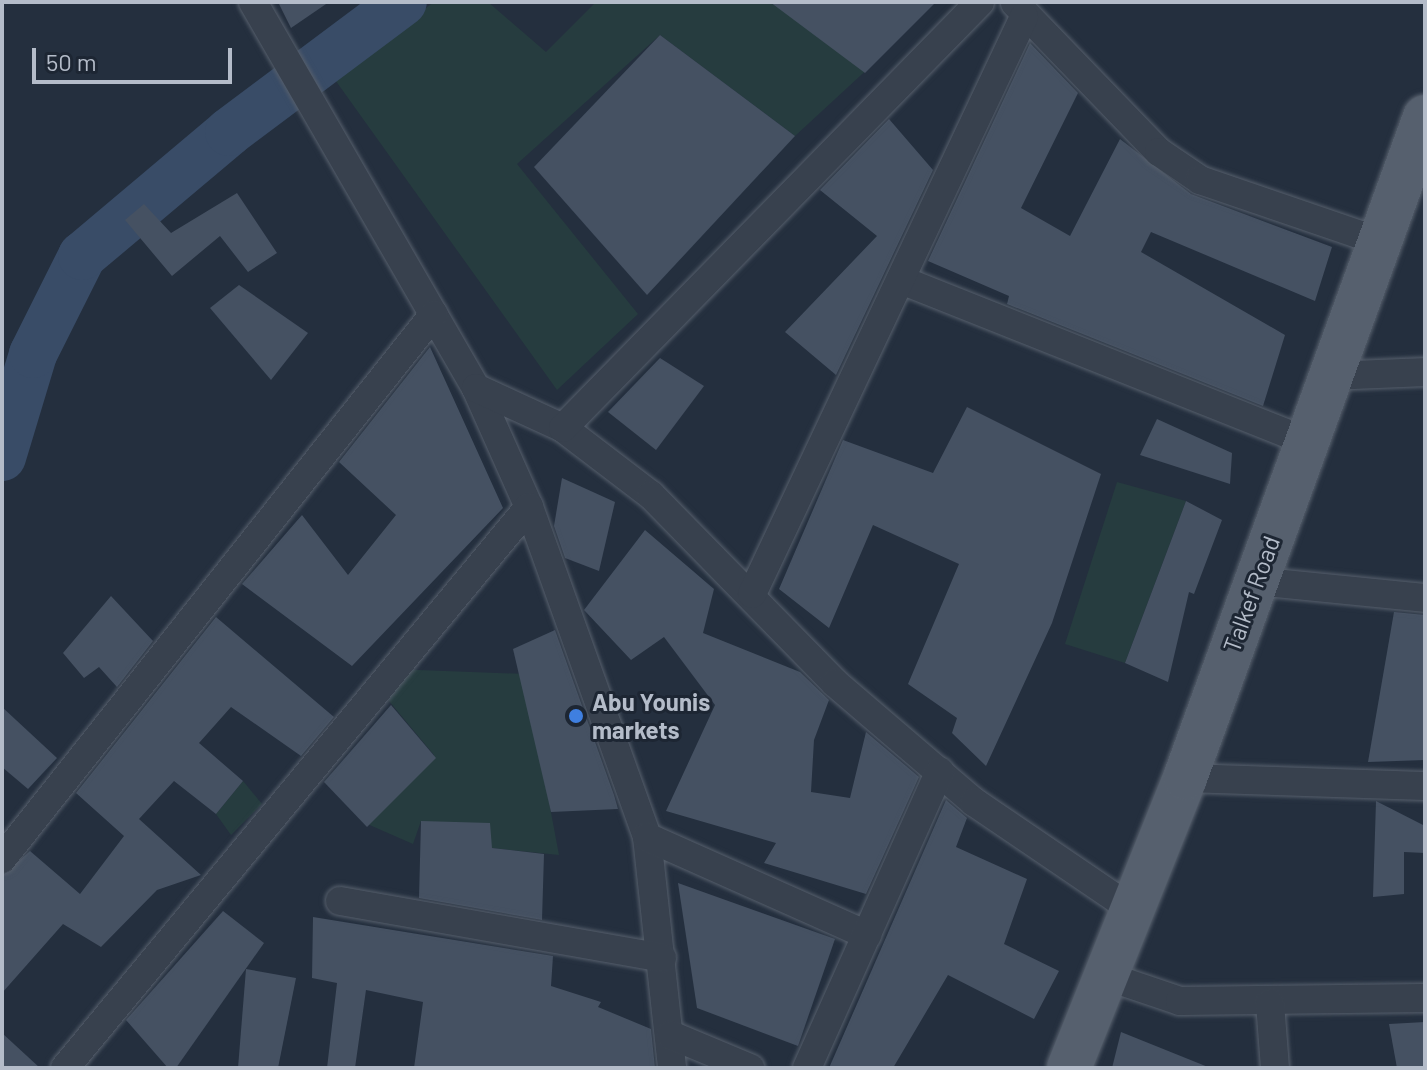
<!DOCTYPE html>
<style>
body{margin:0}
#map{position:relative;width:1427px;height:1070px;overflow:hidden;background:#242f3e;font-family:Barlow,sans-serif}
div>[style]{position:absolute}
.green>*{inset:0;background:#263c3f}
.river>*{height:48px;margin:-24px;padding:0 24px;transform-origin:24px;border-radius:24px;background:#394c67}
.building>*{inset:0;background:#455162}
.roads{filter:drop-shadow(0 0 2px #565f6c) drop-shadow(0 0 2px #565f6c)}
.minor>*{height:28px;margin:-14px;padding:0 14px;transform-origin:14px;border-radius:14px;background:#38414e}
.primary>*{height:44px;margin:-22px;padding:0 22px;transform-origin:22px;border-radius:22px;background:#56606e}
.dots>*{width:22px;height:22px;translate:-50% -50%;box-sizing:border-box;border:4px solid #1d2633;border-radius:50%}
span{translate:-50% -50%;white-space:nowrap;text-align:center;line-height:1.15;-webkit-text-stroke:6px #1d2633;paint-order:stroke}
.street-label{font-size:24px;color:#b4bcc9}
.poi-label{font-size:24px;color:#b4bcc9;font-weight:700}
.left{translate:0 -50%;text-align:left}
.frame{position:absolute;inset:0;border:4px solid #b4bcc9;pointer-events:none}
.scale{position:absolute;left:32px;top:48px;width:200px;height:36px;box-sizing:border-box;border:4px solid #b4bcc9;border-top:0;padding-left:10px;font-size:24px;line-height:28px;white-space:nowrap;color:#b4bcc9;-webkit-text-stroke:6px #1d2633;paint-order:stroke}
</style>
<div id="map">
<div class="green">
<div style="clip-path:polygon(434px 2px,488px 2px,546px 52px,596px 2px,791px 2px,873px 64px,795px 136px,660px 35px,517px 164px,638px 314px,557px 390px,333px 77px)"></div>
<div style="clip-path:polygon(1117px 482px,1186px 501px,1125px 663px,1065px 644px)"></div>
<div style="clip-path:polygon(393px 669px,525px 674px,559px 855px,492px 848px,421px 821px,413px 844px,365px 823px,434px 755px,389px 701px)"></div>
<div style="clip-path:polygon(243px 781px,262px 804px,231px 835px,216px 814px)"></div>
</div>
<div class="river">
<div style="left:2px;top:457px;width:108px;rotate:-73.2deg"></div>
<div style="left:33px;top:354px;width:110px;rotate:-63.4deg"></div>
<div style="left:82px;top:256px;width:192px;rotate:-40.1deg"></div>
<div style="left:229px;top:132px;width:217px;rotate:-36.8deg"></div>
</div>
<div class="building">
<div style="clip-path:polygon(278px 2px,329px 2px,291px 28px)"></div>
<div style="clip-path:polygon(770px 2px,936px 2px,865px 73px)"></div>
<div style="clip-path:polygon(660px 35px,795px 136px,647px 295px,534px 167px)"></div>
<div style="clip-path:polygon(1030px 43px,1078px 93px,1021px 208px,1070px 236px,1120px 139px,1191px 194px,1332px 247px,1315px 301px,1151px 232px,1141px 252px,1285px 335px,1263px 406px,1007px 304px,1009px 296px,928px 261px)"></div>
<div style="clip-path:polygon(889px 119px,933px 170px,836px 375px,785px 332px,877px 236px,820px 190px)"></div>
<div style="clip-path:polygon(237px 193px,277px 253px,248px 272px,220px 236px,172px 276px,125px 220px,144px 204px,171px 233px)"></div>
<div style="clip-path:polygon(239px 285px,308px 333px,271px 380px,210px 308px)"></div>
<div style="clip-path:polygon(430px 347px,503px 508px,352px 666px,242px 584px,302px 515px,348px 575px,396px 515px,339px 462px)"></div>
<div style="clip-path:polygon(660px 358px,704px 386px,656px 450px,608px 412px)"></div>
<div style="clip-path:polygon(967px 407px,1101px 474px,1052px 623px,986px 766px,952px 733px,957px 718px,908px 684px,959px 564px,873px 525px,829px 628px,779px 589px,843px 440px,933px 473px)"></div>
<div style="clip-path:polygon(1157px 419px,1232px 453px,1230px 484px,1140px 455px)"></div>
<div style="clip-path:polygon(562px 478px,615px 502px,599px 571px,565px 558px,554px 526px)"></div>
<div style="clip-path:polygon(1186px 501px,1222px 520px,1194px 594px,1189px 592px,1168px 682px,1125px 663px)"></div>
<div style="clip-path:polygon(645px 530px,714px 589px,703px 633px,800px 672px,829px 700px,814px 740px,811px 792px,850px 798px,866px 732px,919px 777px,866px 894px,764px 863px,776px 843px,666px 811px,715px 705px,664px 637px,631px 660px,584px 610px)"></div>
<div style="clip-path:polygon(111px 596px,153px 641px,117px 687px,99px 667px,84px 678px,63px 653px)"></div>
<div style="clip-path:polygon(1394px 612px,1425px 615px,1425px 760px,1368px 762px)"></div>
<div style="clip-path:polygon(216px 617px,334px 717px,301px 756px,231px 707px,199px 743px,243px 781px,216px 814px,174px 781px,139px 819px,201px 875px,157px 890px,101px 947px,63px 924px,2px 993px,2px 876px,30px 851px,80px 894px,124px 836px,76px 793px)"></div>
<div style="clip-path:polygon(555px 630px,614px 795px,618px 809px,551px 812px,513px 649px)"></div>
<div style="clip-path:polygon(391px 705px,436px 758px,367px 827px,324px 782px)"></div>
<div style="clip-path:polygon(2px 707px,57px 758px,28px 789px,2px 767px)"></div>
<div style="clip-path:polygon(946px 800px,967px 818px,956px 847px,1027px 879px,1004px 944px,1059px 971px,1034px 1019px,948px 975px,893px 1068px,829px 1068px)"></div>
<div style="clip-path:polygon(1376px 801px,1425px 826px,1425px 853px,1404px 852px,1404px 894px,1373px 897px)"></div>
<div style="clip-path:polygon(421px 821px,490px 823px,492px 848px,544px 854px,542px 920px,419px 898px)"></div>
<div style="clip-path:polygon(678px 883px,835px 939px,798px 1046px,697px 1008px)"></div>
<div style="clip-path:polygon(223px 911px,264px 943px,176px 1068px,168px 1068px,126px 1020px)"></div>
<div style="clip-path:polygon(313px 917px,553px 956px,551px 986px,601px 1002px,598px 1007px,651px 1029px,655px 1068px,414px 1068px,423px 1002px,366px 990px,355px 1068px,327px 1068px,337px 983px,312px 978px)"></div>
<div style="clip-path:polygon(246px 969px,296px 978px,278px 1068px,238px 1068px)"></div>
<div style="clip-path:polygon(1425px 1022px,1425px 1068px,1397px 1068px,1389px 1024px)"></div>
<div style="clip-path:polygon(1121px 1032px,1208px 1067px,1208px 1068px,1112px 1068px)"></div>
<div style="clip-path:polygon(2px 1033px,40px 1068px,2px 1068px)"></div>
</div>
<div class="roads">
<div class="minor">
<div style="left:253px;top:2px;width:446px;rotate:60deg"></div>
<div style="left:476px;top:388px;width:130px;rotate:66deg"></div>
<div style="left:529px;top:507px;width:350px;rotate:70.3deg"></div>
<div style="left:647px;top:837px;width:232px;rotate:83.8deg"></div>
<div style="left:1015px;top:3px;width:207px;rotate:46deg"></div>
<div style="left:1159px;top:152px;width:50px;rotate:34.3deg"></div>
<div style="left:1200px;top:180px;width:194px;rotate:18.9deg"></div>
<div style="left:901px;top:280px;width:440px;rotate:21.7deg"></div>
<div style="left:1331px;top:376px;width:94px;rotate:-2.4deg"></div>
<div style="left:476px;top:388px;width:96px;rotate:24.7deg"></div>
<div style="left:563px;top:428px;width:111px;rotate:37.3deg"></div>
<div style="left:651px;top:495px;width:263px;rotate:45.6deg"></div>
<div style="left:835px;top:683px;width:183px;rotate:40.6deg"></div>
<div style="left:974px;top:802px;width:192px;rotate:34.2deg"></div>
<div style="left:563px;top:428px;width:596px;rotate:-45.61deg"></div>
<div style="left:1255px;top:581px;width:171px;rotate:5.7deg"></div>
<div style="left:752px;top:594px;width:638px;rotate:-64.76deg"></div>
<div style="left:1185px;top:778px;width:240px;rotate:1.9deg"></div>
<div style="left:647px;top:837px;width:241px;rotate:24deg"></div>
<div style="left:2px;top:859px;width:695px;rotate:-51.6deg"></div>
<div style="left:340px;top:901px;width:327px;rotate:10deg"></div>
<div style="left:1109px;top:977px;width:75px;rotate:18.7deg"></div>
<div style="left:1180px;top:1001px;width:245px;rotate:-0.7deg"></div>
<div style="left:1270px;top:1003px;width:65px;rotate:85.6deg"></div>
<div style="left:671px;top:1035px;width:86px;rotate:22.7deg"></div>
<div style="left:65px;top:1068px;width:728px;rotate:-50.41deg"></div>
<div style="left:807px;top:1068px;width:325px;rotate:-65.9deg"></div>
</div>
<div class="primary">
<div style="left:1069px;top:1068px;width:312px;rotate:-68.2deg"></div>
<div style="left:1185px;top:778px;width:703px;rotate:-70.04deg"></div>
</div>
</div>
<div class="dots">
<div style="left:576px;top:716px;background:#3f7fe0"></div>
</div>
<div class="street-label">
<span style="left:1251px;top:594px;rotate:-70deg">Talkef Road</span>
</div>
<div class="poi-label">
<span class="left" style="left:592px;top:716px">Abu Younis<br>markets</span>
</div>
<div class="frame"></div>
<div class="scale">50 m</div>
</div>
